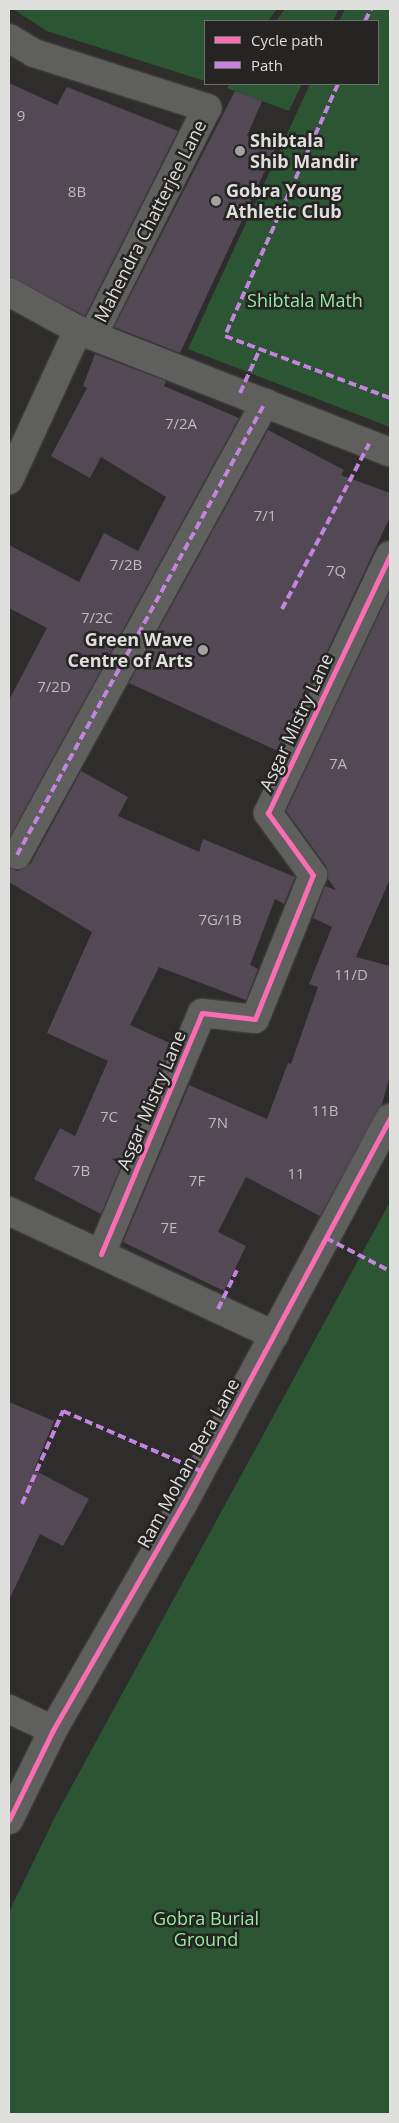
<!DOCTYPE html>
<style>
body{margin:0}
#map{position:relative;width:399px;height:2123px;overflow:hidden;background:#2e2d2c;font-family:"Open Sans",sans-serif}
div>[style]{position:absolute}
.green>*{inset:0;background:#2c5633}
.building>*{inset:0;background:#524955}
.roads{filter:drop-shadow(0 0 1px #4b4a49) drop-shadow(0 0 1px #4b4a49)}
.minor>*{height:28px;margin:-14px;padding:0 14px;transform-origin:14px;border-radius:14px;background:#5f5f5d}
.tertiary>*{height:28px;margin:-14px;padding:0 14px;transform-origin:14px;border-radius:14px;background:#5f5f5d}
.quiet>*{height:4px;margin-top:-2px;transform-origin:0;background:repeating-linear-gradient(90deg,#c483df 0 8px,transparent 0 12px)}
.cycleway>*{height:5px;margin:-2.5px;padding:0 2.5px;transform-origin:2.5px;border-radius:2.5px;background:#f96db3}
.dots>*{width:14px;height:14px;translate:-50% -50%;box-sizing:border-box;border:2px solid #252422;border-radius:50%}
span{translate:-50% -50%;white-space:nowrap;text-align:center;line-height:1.15;-webkit-text-stroke:5px #252422;paint-order:stroke}
.number-label{font-size:15px;color:#bcbabb}
.number-label span{-webkit-text-stroke-width:0}
.poi-label{font-size:18px;color:#dfdfdd;font-weight:700}
.left{translate:0 -50%;text-align:left}
.right{translate:-100% -50%;text-align:right}
.street-label{font-size:18px;color:#dfdfdd}
.park-label{font-size:18px;color:#91ec9d}
.frame{position:absolute;inset:0;border:10px solid #dfdfdd;pointer-events:none}
.legend{position:absolute;left:204px;top:20px;width:175px;height:65px;box-sizing:border-box;background:#252422;border:1px solid #6f6f6d;margin:0;padding:6px 9px;list-style:none;font-size:15px;color:#dfdfdd}
.legend li{display:flex;align-items:center;gap:10px;height:25px}
.legend b{width:25px;border:1px solid #6f6f6d}
</style>
<div id="map">
<div class="green">
<div style="clip-path:polygon(13px 9px,277px 9px,268px 21px,205px 21px,205px 81px,47px 31px)"></div>
<div style="clip-path:polygon(285px 9px,339px 9px,333px 21px,276px 21px)"></div>
<div style="clip-path:polygon(345px 9px,390px 9px,390px 427px,188px 349px,310px 84px,378px 84px,378px 21px,339px 21px)"></div>
<div style="clip-path:polygon(230px 84px,302px 84px,289px 111px,227px 88px)"></div>
<div style="clip-path:polygon(390px 1202px,390px 2114px,9px 2114px,9px 1912px,55px 1817px)"></div>
</div>
<div class="building">
<div style="clip-path:polygon(9px 83px,57px 105px,67px 87px,178px 131px,85px 316px,9px 276px)"></div>
<div style="clip-path:polygon(235px 91px,262px 101px,247px 136px,276px 147px,180px 353px,114px 327px)"></div>
<div style="clip-path:polygon(95px 354px,166px 381px,164px 386px,239px 418px,9px 838px,9px 700px,47px 628px,9px 608px,9px 545px,79px 582px,104px 533px,138px 551px,166px 497px,101px 457px,90px 478px,51px 456px,87px 388px,83px 386px)"></div>
<div style="clip-path:polygon(268px 430px,344px 470px,341px 475px,390px 493px,390px 517px,280px 752px,129px 683px)"></div>
<div style="clip-path:polygon(390px 591px,390px 879px,356px 957px,390px 966px,390px 1075px,382px 1104px,320px 1216px,246px 1177px,218px 1232px,246px 1246px,224px 1291px,123px 1242px,189px 1085px,267px 1119px,288px 1063px,291px 1064px,318px 987px,309px 984px,332px 927px,313px 918px,325px 886px,336px 890px,328px 879px,326px 866px,286px 811px)"></div>
<div style="clip-path:polygon(81px 771px,128px 797px,118px 816px,199px 852px,203px 839px,295px 877px,284px 904px,275px 899px,250px 965px,258px 969px,246px 1000px,159px 967px,130px 1025px,172px 1044px,101px 1214px,34px 1179px,60px 1128px,75px 1136px,108px 1061px,47px 1033px,92px 932px,9px 882px,9px 868px,18px 871px,31px 863px)"></div>
<div style="clip-path:polygon(9px 1402px,54px 1421px,34px 1470px,89px 1499px,63px 1546px,40px 1534px,9px 1600px)"></div>
</div>
<div class="roads">
<div class="minor">
<div style="left:9px;top:480px;width:165px;rotate:-65.3deg"></div>
<div style="left:17px;top:855px;width:516px;rotate:-61.25deg"></div>
<div style="left:101px;top:1254px;width:261px;rotate:-67.3deg"></div>
<div style="left:202px;top:1013px;width:53px;rotate:6.5deg"></div>
<div style="left:255px;top:1019px;width:155px;rotate:-68.1deg"></div>
<div style="left:313px;top:875px;width:77px;rotate:-126deg"></div>
<div style="left:268px;top:813px;width:285px;rotate:-64.7deg"></div>
<div style="left:9px;top:1709px;width:49px;rotate:25.5deg"></div>
</div>
<div class="tertiary">
<div style="left:9px;top:38px;width:29px;rotate:31deg"></div>
<div style="left:34px;top:53px;width:182px;rotate:17.6deg"></div>
<div style="left:207px;top:108px;width:254px;rotate:116.7deg"></div>
<div style="left:9px;top:292px;width:79px;rotate:28.8deg"></div>
<div style="left:78px;top:330px;width:335px;rotate:21.4deg"></div>
<div style="left:9px;top:1211px;width:293px;rotate:25.1deg"></div>
<div style="left:9px;top:1820px;width:100px;rotate:-63.9deg"></div>
<div style="left:53px;top:1730px;width:261px;rotate:-60.1deg"></div>
<div style="left:183px;top:1504px;width:438px;rotate:-61.8deg"></div>
</div>
</div>
<div class="quiet">
<div style="left:365px;top:21px;width:13px;rotate:-63deg"></div>
<div style="left:338px;top:84px;width:276px;rotate:114.2deg"></div>
<div style="left:225px;top:336px;width:176px;rotate:20.6deg"></div>
<div style="left:240px;top:393px;width:48px;rotate:-65.6deg"></div>
<div style="left:282px;top:609px;width:187px;rotate:-62.2deg"></div>
<div style="left:17px;top:855px;width:516px;rotate:-61.25deg"></div>
<div style="left:326px;top:1238px;width:72px;rotate:27.3deg"></div>
<div style="left:218px;top:1309px;width:43px;rotate:-64deg"></div>
<div style="left:22px;top:1504px;width:102px;rotate:-66.2deg"></div>
<div style="left:63px;top:1411px;width:150px;rotate:23.5deg"></div>
</div>
<div class="cycleway">
<div style="left:101px;top:1254px;width:261px;rotate:-67.3deg"></div>
<div style="left:202px;top:1013px;width:53px;rotate:6.5deg"></div>
<div style="left:255px;top:1019px;width:155px;rotate:-68.1deg"></div>
<div style="left:313px;top:875px;width:77px;rotate:-126deg"></div>
<div style="left:268px;top:813px;width:285px;rotate:-64.7deg"></div>
<div style="left:9px;top:1820px;width:100px;rotate:-63.9deg"></div>
<div style="left:53px;top:1730px;width:261px;rotate:-60.1deg"></div>
<div style="left:183px;top:1504px;width:438px;rotate:-61.8deg"></div>
</div>
<div class="dots">
<div style="left:240px;top:151px;background:#a1a19f"></div>
<div style="left:216px;top:201px;background:#a1a19f"></div>
<div style="left:203px;top:650px;background:#a1a19f"></div>
</div>
<div class="number-label">
<span style="left:21px;top:116px">9</span>
<span style="left:77px;top:192px">8B</span>
<span style="left:181px;top:424px">7/2A</span>
<span style="left:265px;top:516px">7/1</span>
<span style="left:126px;top:565px">7/2B</span>
<span style="left:336px;top:571px">7Q</span>
<span style="left:97px;top:618px">7/2C</span>
<span style="left:54px;top:687px">7/2D</span>
<span style="left:338px;top:764px">7A</span>
<span style="left:220px;top:920px">7G/1B</span>
<span style="left:351px;top:975px">11/D</span>
<span style="left:325px;top:1111px">11B</span>
<span style="left:109px;top:1117px">7C</span>
<span style="left:218px;top:1123px">7N</span>
<span style="left:81px;top:1171px">7B</span>
<span style="left:296px;top:1174px">11</span>
<span style="left:197px;top:1181px">7F</span>
<span style="left:169px;top:1228px">7E</span>
</div>
<div class="poi-label">
<span class="left" style="left:250px;top:151px">Shibtala<br>Shib Mandir</span>
<span class="left" style="left:226px;top:201px">Gobra Young<br>Athletic Club</span>
<span class="right" style="left:193px;top:650px">Green Wave<br>Centre of Arts</span>
</div>
<div class="street-label">
<span style="left:150px;top:221px;rotate:-63deg">Mahendra Chatterjee Lane</span>
<span style="left:296px;top:722px;rotate:-65deg">Asgar Mistry Lane</span>
<span style="left:151px;top:1100px;rotate:-67deg">Asgar Mistry Lane</span>
<span style="left:188px;top:1463px;rotate:-61deg">Ram Mohan Bera Lane</span>
</div>
<div class="park-label">
<span style="left:305px;top:300px">Shibtala Math</span>
<span style="left:206px;top:1929px">Gobra Burial<br>Ground</span>
</div>
<div class="frame"></div>
<ul class="legend">
<li><b style="height:6px;background:#f96db3"></b>Cycle path</li>
<li><b style="height:6px;background:#c483df"></b>Path</li>
</ul>
</div>
